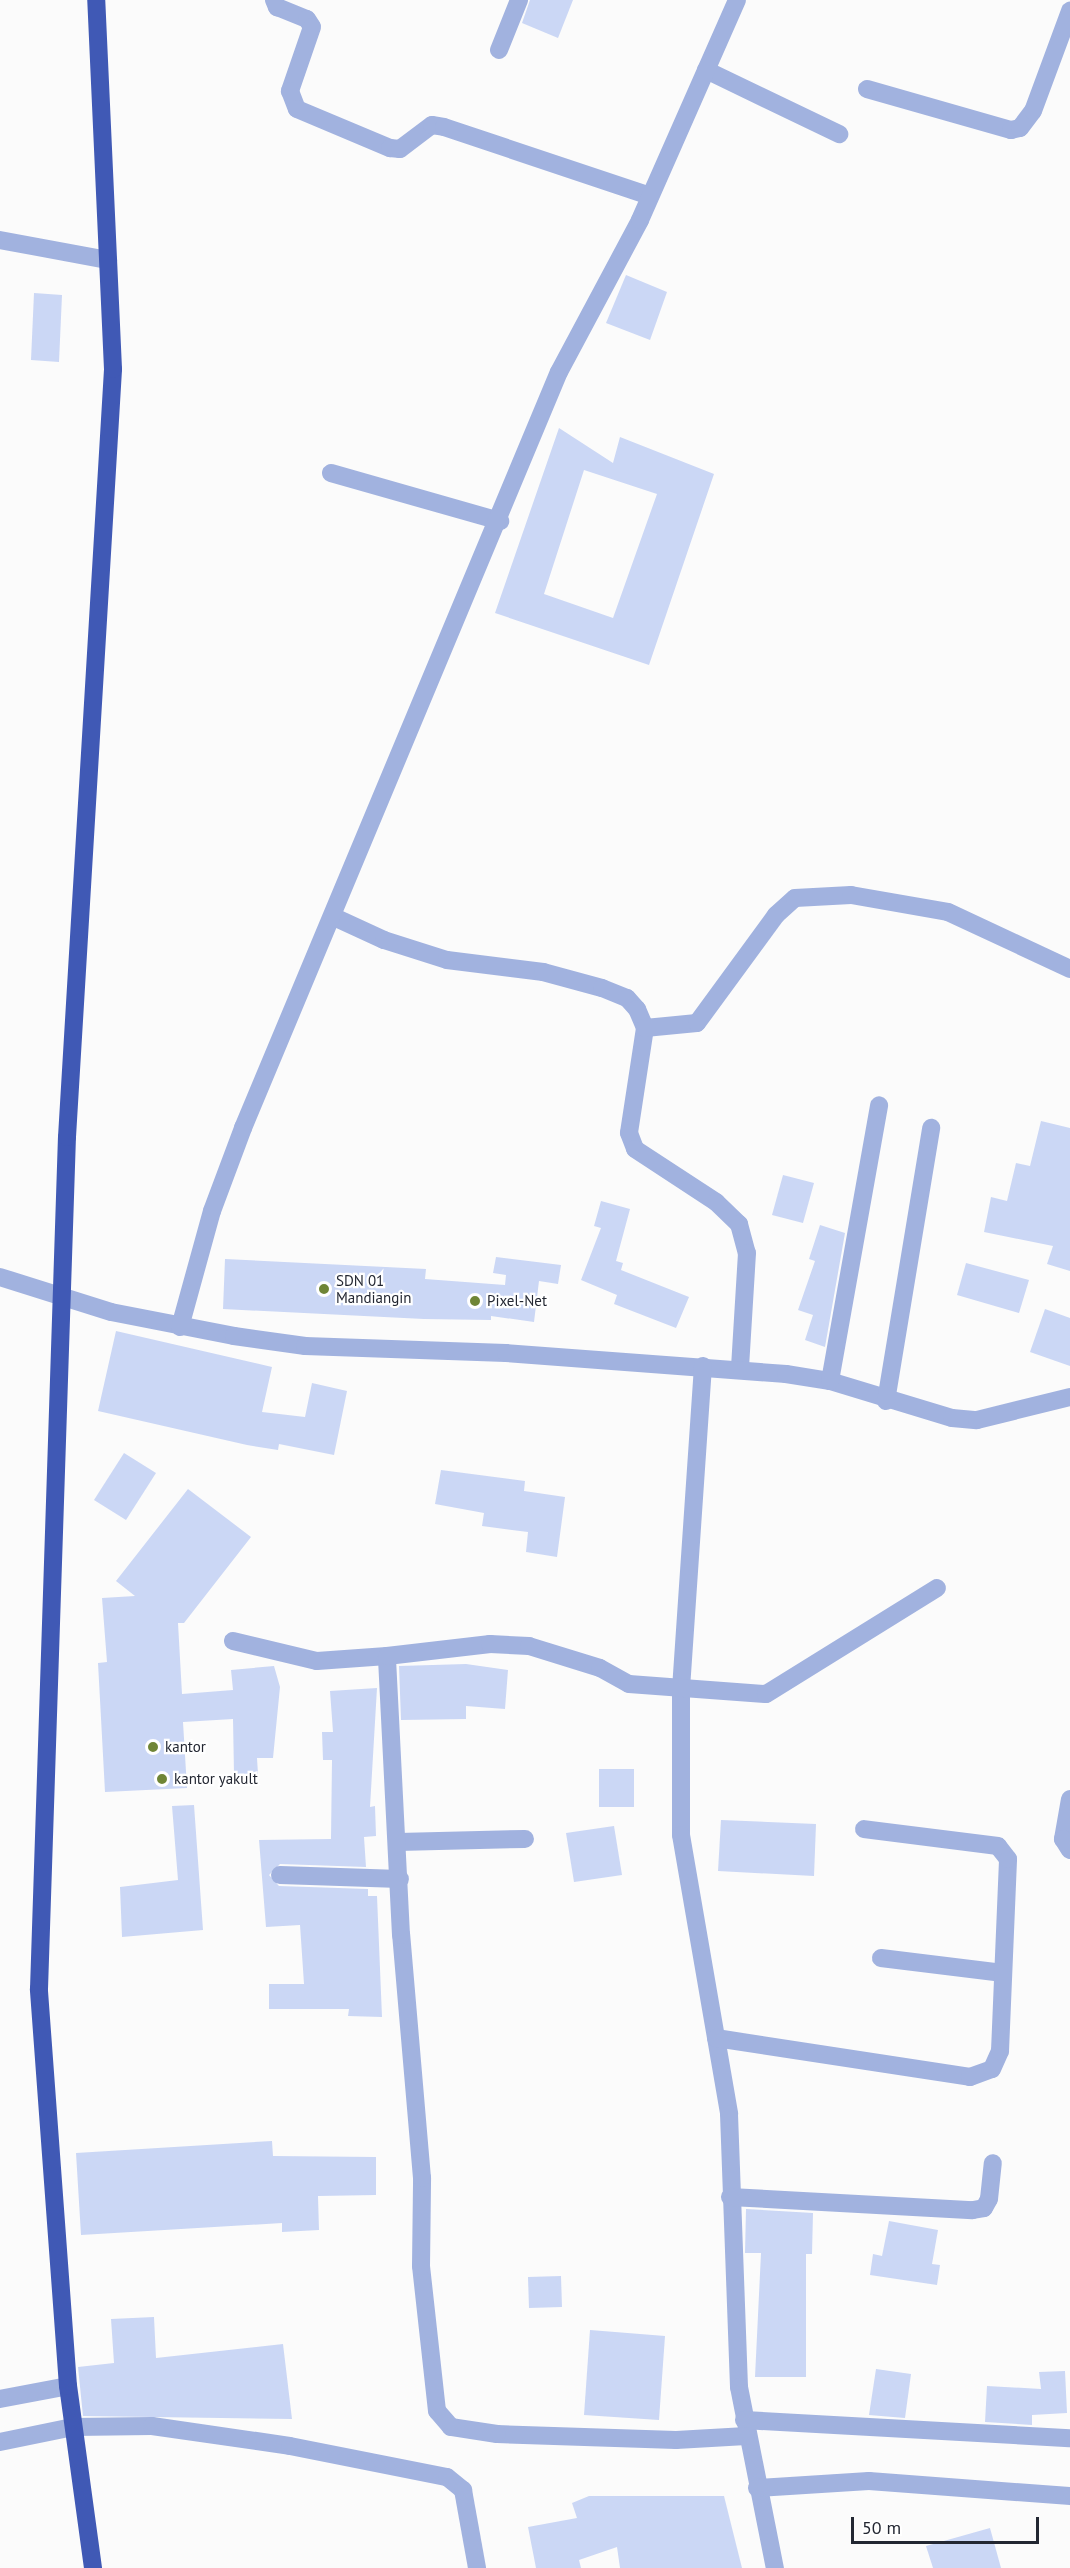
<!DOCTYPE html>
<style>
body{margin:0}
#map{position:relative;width:1070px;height:2568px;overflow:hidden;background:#fbfbfb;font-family:"PT Sans",sans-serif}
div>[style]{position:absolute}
.building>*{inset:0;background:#cbd7f5}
.minor>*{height:18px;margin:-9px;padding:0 9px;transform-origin:9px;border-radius:9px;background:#a1b2df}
.highway>*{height:18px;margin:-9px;padding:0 9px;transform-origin:9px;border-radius:9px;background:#4059b5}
.dots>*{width:16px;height:16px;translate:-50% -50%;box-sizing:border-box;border:3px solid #fff;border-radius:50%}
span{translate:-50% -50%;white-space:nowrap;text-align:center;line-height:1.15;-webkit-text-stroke:4.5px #fff;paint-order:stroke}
.poi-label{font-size:15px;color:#232732}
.left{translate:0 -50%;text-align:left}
.scale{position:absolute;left:851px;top:2517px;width:188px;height:27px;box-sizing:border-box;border:3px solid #232732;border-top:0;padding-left:8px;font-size:18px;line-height:21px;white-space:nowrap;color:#232732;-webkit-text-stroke:4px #fff;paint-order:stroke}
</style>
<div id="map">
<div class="building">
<div style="clip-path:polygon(530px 0,573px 0,558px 38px,522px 23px)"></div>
<div style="clip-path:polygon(626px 275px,667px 292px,650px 340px,606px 323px)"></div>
<div style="clip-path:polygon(34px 293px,62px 295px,59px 362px,31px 360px)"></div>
<div style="clip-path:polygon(evenodd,559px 428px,613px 463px,620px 437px,714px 474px,649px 665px,495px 613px,559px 428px,584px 470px,657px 494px,613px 618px,544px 594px,584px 470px)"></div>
<div style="clip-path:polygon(1041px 1121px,1070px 1128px,1070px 1271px,1047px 1264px,1053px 1246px,984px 1232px,991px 1197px,1007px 1201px,1016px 1163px,1030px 1166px)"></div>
<div style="clip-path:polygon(783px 1175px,814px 1183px,803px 1223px,772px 1215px)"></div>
<div style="clip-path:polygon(601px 1201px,630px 1209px,616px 1261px,623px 1263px,621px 1270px,689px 1297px,676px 1328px,614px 1304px,617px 1295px,581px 1280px,601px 1228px,594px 1226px)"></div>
<div style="clip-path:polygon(820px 1225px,845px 1233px,825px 1347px,805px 1340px,813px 1315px,798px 1310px,815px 1261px,809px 1259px)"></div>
<div style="clip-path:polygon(496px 1257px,561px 1265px,558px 1284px,539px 1281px,534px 1322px,491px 1316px,491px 1320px,424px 1319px,223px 1309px,225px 1259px,426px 1269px,425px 1279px,505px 1285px,506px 1275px,493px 1273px)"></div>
<div style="clip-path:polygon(966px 1263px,1029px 1280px,1019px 1313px,957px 1295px)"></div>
<div style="clip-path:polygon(1045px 1309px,1070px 1318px,1070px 1366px,1030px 1352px)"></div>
<div style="clip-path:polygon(116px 1331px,272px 1367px,262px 1412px,305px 1417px,312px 1383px,347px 1391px,334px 1455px,279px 1444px,278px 1450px,247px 1445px,98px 1411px)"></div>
<div style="clip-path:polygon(124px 1453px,156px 1473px,126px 1520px,94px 1500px)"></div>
<div style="clip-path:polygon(441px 1470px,525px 1481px,524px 1491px,565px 1497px,557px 1557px,526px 1552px,528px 1532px,482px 1526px,484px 1513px,435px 1504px)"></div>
<div style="clip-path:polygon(188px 1489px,251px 1537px,184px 1623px,178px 1623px,182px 1694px,233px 1690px,231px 1670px,274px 1666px,280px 1687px,273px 1758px,257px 1758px,258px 1774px,234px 1774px,233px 1719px,183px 1722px,187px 1788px,105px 1792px,98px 1663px,107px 1662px,102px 1598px,135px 1596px,116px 1581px)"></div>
<div style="clip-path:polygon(466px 1664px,508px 1670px,505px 1709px,466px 1706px,466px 1719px,401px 1720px,399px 1666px)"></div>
<div style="clip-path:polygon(377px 1688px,370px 1807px,375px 1806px,376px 1836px,364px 1837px,366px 1867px,280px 1864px,269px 1875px,279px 1886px,368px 1889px,368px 1896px,377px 1896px,382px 2017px,348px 2016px,349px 2009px,269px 2009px,269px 1984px,304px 1984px,300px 1925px,266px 1927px,259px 1840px,331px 1839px,332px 1760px,323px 1760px,322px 1732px,333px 1732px,330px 1691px)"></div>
<div style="clip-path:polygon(599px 1769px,634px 1769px,634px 1807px,599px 1807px)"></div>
<div style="clip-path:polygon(194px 1805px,203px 1930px,122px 1937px,120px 1887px,178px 1880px,172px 1806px)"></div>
<div style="clip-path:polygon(721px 1820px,816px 1824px,814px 1876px,718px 1871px)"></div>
<div style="clip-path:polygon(614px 1826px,622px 1875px,574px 1882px,566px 1833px)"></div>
<div style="clip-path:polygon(272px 2141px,273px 2156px,376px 2157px,376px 2195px,318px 2196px,319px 2230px,282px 2232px,282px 2223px,81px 2235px,76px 2153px)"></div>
<div style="clip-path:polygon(746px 2209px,813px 2213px,812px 2254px,806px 2254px,806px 2377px,755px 2377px,761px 2253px,745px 2253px)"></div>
<div style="clip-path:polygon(889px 2221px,938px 2230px,932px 2264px,940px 2265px,937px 2285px,870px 2275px,873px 2254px,882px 2256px)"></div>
<div style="clip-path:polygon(561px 2276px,562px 2307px,529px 2308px,528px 2277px)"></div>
<div style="clip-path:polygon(154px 2317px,156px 2358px,283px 2344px,292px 2419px,83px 2416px,78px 2367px,114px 2363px,111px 2319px)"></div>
<div style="clip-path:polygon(590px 2330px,665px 2336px,659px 2420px,584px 2415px)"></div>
<div style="clip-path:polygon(876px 2369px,911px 2374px,905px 2418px,869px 2415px)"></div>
<div style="clip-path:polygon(1065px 2371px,1067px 2413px,1032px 2415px,1032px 2425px,985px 2422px,987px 2386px,1041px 2389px,1039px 2372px)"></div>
<div style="clip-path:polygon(589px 2496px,724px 2496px,742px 2568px,620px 2568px,617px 2547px,579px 2560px,581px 2568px,536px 2568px,528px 2527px,577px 2518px,572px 2503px)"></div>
<div style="clip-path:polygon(990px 2528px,1001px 2568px,933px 2568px,926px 2546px)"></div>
</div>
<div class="minor">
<div style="left:274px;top:0;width:8px;rotate:67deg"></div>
<div style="left:277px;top:7px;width:32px;rotate:22deg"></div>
<div style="left:307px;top:19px;width:9px;rotate:58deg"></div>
<div style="left:312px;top:27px;width:68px;rotate:109deg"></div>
<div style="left:290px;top:91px;width:19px;rotate:69deg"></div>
<div style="left:297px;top:109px;width:101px;rotate:22.8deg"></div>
<div style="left:390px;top:148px;width:10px;rotate:6deg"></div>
<div style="left:400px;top:149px;width:40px;rotate:-37deg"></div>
<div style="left:432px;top:125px;width:12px;rotate:9deg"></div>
<div style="left:444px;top:127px;width:217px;rotate:18.5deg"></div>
<div style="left:499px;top:50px;width:54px;rotate:-68.2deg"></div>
<div style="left:706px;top:70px;width:148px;rotate:25.7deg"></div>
<div style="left:867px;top:89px;width:150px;rotate:15.9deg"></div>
<div style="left:1011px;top:130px;width:9px;rotate:-13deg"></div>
<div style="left:1020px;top:128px;width:21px;rotate:-53deg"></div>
<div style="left:1033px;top:111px;width:107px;rotate:-69.7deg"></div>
<div style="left:0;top:240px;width:110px;rotate:10.5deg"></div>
<div style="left:331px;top:473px;width:176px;rotate:15.9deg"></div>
<div style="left:334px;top:917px;width:55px;rotate:24.7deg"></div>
<div style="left:384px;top:940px;width:66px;rotate:17.6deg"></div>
<div style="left:447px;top:960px;width:97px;rotate:7.1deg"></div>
<div style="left:543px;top:972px;width:61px;rotate:15.2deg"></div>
<div style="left:602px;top:988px;width:27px;rotate:22deg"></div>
<div style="left:627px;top:998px;width:15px;rotate:48deg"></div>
<div style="left:637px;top:1009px;width:21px;rotate:67deg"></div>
<div style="left:645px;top:1028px;width:106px;rotate:98.7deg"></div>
<div style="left:629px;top:1133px;width:17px;rotate:69deg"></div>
<div style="left:635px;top:1149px;width:97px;rotate:33.2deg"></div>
<div style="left:716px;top:1202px;width:32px;rotate:44deg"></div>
<div style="left:739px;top:1224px;width:30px;rotate:75deg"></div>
<div style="left:747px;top:1253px;width:116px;rotate:93.5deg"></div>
<div style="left:645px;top:1028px;width:52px;rotate:-5.5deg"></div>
<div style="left:697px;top:1023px;width:134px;rotate:-53.8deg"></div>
<div style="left:776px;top:915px;width:25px;rotate:-42deg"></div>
<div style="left:795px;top:898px;width:56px;rotate:-3.1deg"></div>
<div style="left:851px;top:895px;width:98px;rotate:9.9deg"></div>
<div style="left:948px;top:912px;width:135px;rotate:25deg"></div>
<div style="left:0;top:1277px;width:116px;rotate:17.5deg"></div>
<div style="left:111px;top:1312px;width:125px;rotate:11deg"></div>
<div style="left:234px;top:1336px;width:72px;rotate:8deg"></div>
<div style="left:305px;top:1346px;width:201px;rotate:2deg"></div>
<div style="left:506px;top:1353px;width:281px;rotate:4.3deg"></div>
<div style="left:786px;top:1374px;width:45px;rotate:9deg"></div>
<div style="left:830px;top:1381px;width:127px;rotate:16.9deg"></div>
<div style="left:952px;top:1418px;width:25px;rotate:5deg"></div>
<div style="left:977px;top:1420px;width:96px;rotate:-13.9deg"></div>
<div style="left:180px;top:1327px;width:120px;rotate:-74.6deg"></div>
<div style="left:212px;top:1211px;width:89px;rotate:-69.5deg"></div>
<div style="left:243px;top:1128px;width:819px;rotate:-67.32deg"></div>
<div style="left:559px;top:372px;width:172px;rotate:-61.9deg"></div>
<div style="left:640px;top:220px;width:240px;rotate:-66.2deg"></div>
<div style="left:703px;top:1366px;width:326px;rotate:93.9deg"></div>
<div style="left:681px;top:1691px;width:144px;rotate:90deg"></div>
<div style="left:681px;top:1835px;width:283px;rotate:80.2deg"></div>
<div style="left:729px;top:2114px;width:273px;rotate:87.9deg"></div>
<div style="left:739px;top:2387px;width:185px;rotate:78.8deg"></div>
<div style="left:830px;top:1381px;width:280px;rotate:-79.9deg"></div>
<div style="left:886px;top:1401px;width:277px;rotate:-80.6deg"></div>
<div style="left:233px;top:1641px;width:86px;rotate:13.4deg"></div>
<div style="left:317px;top:1661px;width:70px;rotate:-4.1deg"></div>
<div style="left:1070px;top:1799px;width:41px;rotate:99.9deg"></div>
<div style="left:1063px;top:1839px;width:13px;rotate:58deg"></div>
<div style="left:398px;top:1842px;width:127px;rotate:-1.4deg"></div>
<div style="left:280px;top:1875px;width:120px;rotate:1.9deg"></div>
<div style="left:881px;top:1958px;width:123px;rotate:7deg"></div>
<div style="left:716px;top:2038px;width:257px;rotate:8.7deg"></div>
<div style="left:970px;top:2077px;width:23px;rotate:-20deg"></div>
<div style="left:992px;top:2069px;width:20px;rotate:-66deg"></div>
<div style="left:1000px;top:2051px;width:192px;rotate:-87.6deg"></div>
<div style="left:1008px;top:1859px;width:16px;rotate:-128deg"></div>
<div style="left:998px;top:1846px;width:135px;rotate:-172.8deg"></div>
<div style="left:730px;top:2197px;width:243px;rotate:3.1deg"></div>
<div style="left:973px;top:2210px;width:11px;rotate:-10deg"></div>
<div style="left:984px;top:2208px;width:10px;rotate:-61deg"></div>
<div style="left:989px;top:2199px;width:36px;rotate:-84deg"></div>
<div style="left:0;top:2399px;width:69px;rotate:-10.8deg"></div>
<div style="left:744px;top:2420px;width:326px;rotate:3.2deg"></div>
<div style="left:746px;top:2436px;width:70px;rotate:176.7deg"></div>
<div style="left:676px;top:2440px;width:179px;rotate:-178.1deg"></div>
<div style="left:497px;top:2434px;width:47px;rotate:-171.3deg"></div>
<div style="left:451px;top:2427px;width:21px;rotate:-131deg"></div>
<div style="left:437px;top:2411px;width:146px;rotate:-96.3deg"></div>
<div style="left:421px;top:2266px;width:88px;rotate:-89.3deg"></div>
<div style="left:422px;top:2178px;width:244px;rotate:-94.9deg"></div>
<div style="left:401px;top:1935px;width:279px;rotate:-92.9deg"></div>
<div style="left:387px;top:1656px;width:104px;rotate:-6.6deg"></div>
<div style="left:490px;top:1644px;width:39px;rotate:3deg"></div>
<div style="left:529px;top:1646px;width:74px;rotate:17.2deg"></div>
<div style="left:600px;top:1668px;width:33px;rotate:29deg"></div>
<div style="left:629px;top:1684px;width:137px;rotate:4.2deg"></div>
<div style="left:766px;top:1694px;width:201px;rotate:-31.8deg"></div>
<div style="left:0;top:2442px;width:75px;rotate:-11.6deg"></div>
<div style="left:73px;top:2427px;width:79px;rotate:-0.7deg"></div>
<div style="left:152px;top:2426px;width:139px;rotate:8.2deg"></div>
<div style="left:290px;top:2446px;width:160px;rotate:11.2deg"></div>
<div style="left:447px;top:2477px;width:21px;rotate:39deg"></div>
<div style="left:463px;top:2490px;width:79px;rotate:79.8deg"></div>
<div style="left:757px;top:2488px;width:112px;rotate:-3.6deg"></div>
<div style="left:869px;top:2481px;width:202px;rotate:4.3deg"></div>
</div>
<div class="highway">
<div style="left:93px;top:2568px;width:184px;rotate:-97.8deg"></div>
<div style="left:68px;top:2386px;width:398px;rotate:-94.2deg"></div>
<div style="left:39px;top:1989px;width:852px;rotate:-88.12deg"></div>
<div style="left:67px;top:1137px;width:769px;rotate:-86.57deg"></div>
<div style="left:113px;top:369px;width:369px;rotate:-92.6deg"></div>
</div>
<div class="dots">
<div style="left:324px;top:1289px;background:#6f8536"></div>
<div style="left:475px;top:1301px;background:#6f8536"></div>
<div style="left:153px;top:1747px;background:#6f8536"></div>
<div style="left:162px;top:1779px;background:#6f8536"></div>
</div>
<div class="poi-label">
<span class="left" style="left:336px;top:1289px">SDN 01<br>Mandiangin</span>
<span class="left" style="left:487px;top:1301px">Pixel-Net</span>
<span class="left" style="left:165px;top:1747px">kantor</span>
<span class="left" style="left:174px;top:1779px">kantor yakult</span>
</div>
<div class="scale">50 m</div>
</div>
